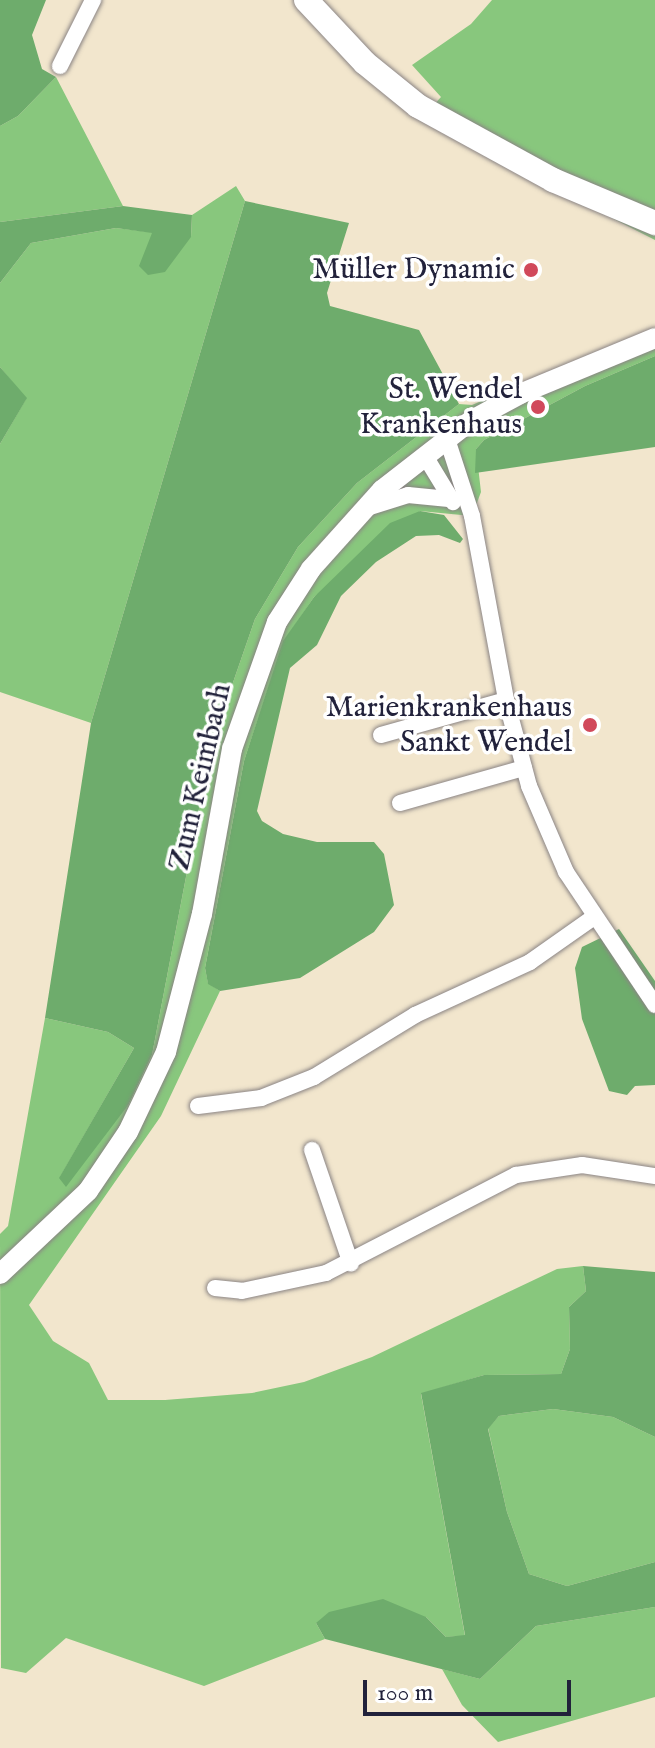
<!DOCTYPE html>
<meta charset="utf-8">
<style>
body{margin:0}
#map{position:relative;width:655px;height:1748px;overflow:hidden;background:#f2e6cd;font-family:"IM FELL English",serif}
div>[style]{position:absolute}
.green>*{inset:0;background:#88c77d}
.forest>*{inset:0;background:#6eac6c}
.roads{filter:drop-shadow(0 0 2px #8a8484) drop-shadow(0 0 2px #8a8484)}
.minor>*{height:16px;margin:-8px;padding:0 8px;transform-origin:8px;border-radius:8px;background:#fff}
.tertiary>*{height:20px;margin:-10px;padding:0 10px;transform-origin:10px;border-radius:10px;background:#fff}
.secondary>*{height:24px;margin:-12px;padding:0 12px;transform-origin:12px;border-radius:12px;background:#fff}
.dots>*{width:22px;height:22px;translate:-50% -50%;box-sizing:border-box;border:4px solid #fff;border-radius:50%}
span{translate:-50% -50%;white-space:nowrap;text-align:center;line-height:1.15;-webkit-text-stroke:7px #fff;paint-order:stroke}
.poi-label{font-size:30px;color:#22223b}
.right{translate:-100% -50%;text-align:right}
.street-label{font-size:30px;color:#22223b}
.scale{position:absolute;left:363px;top:1680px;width:208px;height:36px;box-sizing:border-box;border:4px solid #22223b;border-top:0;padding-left:10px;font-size:24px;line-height:28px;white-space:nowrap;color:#22223b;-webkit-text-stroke:6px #fff;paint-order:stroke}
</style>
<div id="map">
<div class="green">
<div style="clip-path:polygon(492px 0,655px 0,655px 240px,420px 120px,441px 97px,412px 65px,471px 24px)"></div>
<div style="clip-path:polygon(56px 77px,123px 206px,0 222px,0 126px,18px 116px)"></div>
<div style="clip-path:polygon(236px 186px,245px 201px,91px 723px,0 692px,0 444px,26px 399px,0 367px,0 283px,31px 243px,116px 228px,191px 237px,192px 215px)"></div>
<div style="clip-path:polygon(655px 328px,655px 356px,585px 386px,484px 440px,476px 449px,481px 492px,472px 516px,420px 511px,314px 597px,284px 641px,244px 761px,205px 968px,208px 983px,220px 991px,161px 1116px,29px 1305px,53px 1341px,89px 1363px,108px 1400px,165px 1400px,252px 1393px,304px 1382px,372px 1357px,557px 1269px,583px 1266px,586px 1291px,569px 1307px,570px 1349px,561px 1374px,484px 1375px,421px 1394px,465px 1636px,446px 1637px,426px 1617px,316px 1623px,325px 1639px,204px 1686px,66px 1638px,26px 1673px,1px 1668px,0 1234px,8px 1226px,45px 1018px,108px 1032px,134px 1048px,60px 1177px,129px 1104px,152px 1055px,211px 746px,255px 619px,298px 547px,357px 483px,459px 404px,472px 405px)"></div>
<div style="clip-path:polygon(553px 1409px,613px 1417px,655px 1437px,655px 1562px,567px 1586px,529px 1574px,507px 1512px,488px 1428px,499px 1416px)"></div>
<div style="clip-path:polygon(655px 1607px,655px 1697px,498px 1742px,462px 1705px,442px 1669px,480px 1679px,536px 1626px)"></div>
</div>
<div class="forest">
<div style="clip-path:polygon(0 0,46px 0,32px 35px,42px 69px,56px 77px,18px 116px,0 126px)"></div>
<div style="clip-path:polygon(245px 201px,349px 223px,327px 293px,330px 306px,419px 330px,459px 404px,357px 483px,298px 547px,255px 619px,211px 746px,152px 1055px,129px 1104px,66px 1187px,59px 1178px,134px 1048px,108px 1032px,45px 1018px,91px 723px)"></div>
<div style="clip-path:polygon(123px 206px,192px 215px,191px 237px,165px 272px,148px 275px,139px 266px,152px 233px,116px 228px,31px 243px,0 283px,0 222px)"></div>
<div style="clip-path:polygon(655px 356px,655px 447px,475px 473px,476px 449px,484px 440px,585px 386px)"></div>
<div style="clip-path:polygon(0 367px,27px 398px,0 444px)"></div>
<div style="clip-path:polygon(420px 511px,444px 515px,463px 539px,460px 543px,439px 535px,416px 536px,376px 562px,341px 596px,317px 645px,290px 668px,257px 811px,262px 821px,283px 834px,317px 842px,374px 842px,384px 854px,394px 905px,374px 932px,300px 978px,220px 991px,208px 984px,205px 968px,244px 761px,283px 641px,314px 597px,390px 523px)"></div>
<div style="clip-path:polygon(619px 929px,655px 981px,655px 1085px,635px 1086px,627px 1095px,609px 1091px,582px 1019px,575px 968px,582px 947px)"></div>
<div style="clip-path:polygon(583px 1266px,655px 1272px,655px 1437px,613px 1417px,553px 1409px,499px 1416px,488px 1429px,507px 1512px,529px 1574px,567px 1586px,655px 1562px,655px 1607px,536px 1626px,480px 1679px,325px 1639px,316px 1623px,329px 1612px,383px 1599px,426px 1617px,446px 1637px,465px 1635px,421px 1393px,484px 1375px,561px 1374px,570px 1349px,569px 1307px,586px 1291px)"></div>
</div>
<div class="roads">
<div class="minor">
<div style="left:60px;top:66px;width:74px;rotate:-63.4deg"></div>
<div style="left:447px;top:439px;width:81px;rotate:72deg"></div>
<div style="left:472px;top:516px;width:187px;rotate:79.5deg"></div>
<div style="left:506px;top:700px;width:89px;rotate:75deg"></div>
<div style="left:529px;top:786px;width:94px;rotate:66.7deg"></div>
<div style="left:566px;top:872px;width:160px;rotate:56.2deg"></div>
<div style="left:425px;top:456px;width:54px;rotate:58.7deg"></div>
<div style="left:364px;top:509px;width:46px;rotate:-17.7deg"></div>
<div style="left:408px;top:495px;width:41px;rotate:5.6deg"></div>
<div style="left:381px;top:735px;width:130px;rotate:-15.6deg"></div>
<div style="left:400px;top:803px;width:129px;rotate:-15.8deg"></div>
<div style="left:198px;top:1106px;width:64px;rotate:-7.2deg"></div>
<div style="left:261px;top:1098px;width:57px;rotate:-21.6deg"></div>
<div style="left:314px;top:1077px;width:119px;rotate:-31.5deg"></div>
<div style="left:415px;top:1015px;width:127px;rotate:-24.7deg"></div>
<div style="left:530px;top:962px;width:78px;rotate:-35.1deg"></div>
<div style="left:312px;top:1150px;width:120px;rotate:71.1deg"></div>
<div style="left:215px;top:1288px;width:27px;rotate:6deg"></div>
<div style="left:242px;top:1291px;width:86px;rotate:-12.1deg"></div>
<div style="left:326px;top:1273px;width:214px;rotate:-27.3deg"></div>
<div style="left:516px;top:1175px;width:67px;rotate:-8.6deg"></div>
<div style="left:582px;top:1165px;width:74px;rotate:8.6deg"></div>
</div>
<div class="tertiary">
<div style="left:0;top:1274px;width:121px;rotate:-43.3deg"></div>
<div style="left:88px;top:1191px;width:71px;rotate:-55.9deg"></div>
<div style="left:128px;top:1132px;width:89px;rotate:-64.6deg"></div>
<div style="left:166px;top:1052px;width:143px;rotate:-75.4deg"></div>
<div style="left:202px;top:914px;width:168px;rotate:-79.7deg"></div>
<div style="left:232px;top:749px;width:135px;rotate:-70.5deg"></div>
<div style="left:277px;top:622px;width:63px;rotate:-57.3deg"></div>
<div style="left:311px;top:569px;width:106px;rotate:-48.1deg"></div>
<div style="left:382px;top:490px;width:114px;rotate:-37.9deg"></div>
<div style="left:472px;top:420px;width:55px;rotate:-28.4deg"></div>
<div style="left:520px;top:394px;width:146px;rotate:-22.5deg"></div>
</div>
<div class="secondary">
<div style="left:306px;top:0;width:86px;rotate:46.9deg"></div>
<div style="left:365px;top:63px;width:68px;rotate:39.1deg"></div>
<div style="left:418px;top:106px;width:154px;rotate:28.7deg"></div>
<div style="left:553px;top:180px;width:111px;rotate:22.9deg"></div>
</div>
</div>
<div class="dots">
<div style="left:531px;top:270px;background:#d1495b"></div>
<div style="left:538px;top:407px;background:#d1495b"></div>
<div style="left:590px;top:725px;background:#d1495b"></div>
</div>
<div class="poi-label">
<span class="right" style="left:515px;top:270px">Müller Dynamic</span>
<span class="right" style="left:522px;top:407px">St. Wendel<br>Krankenhaus</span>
<span class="right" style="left:572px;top:725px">Marienkrankenhaus<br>Sankt Wendel</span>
</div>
<div class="street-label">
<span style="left:201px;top:777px;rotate:-77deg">Zum Keimbach</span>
</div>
<div class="scale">100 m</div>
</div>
